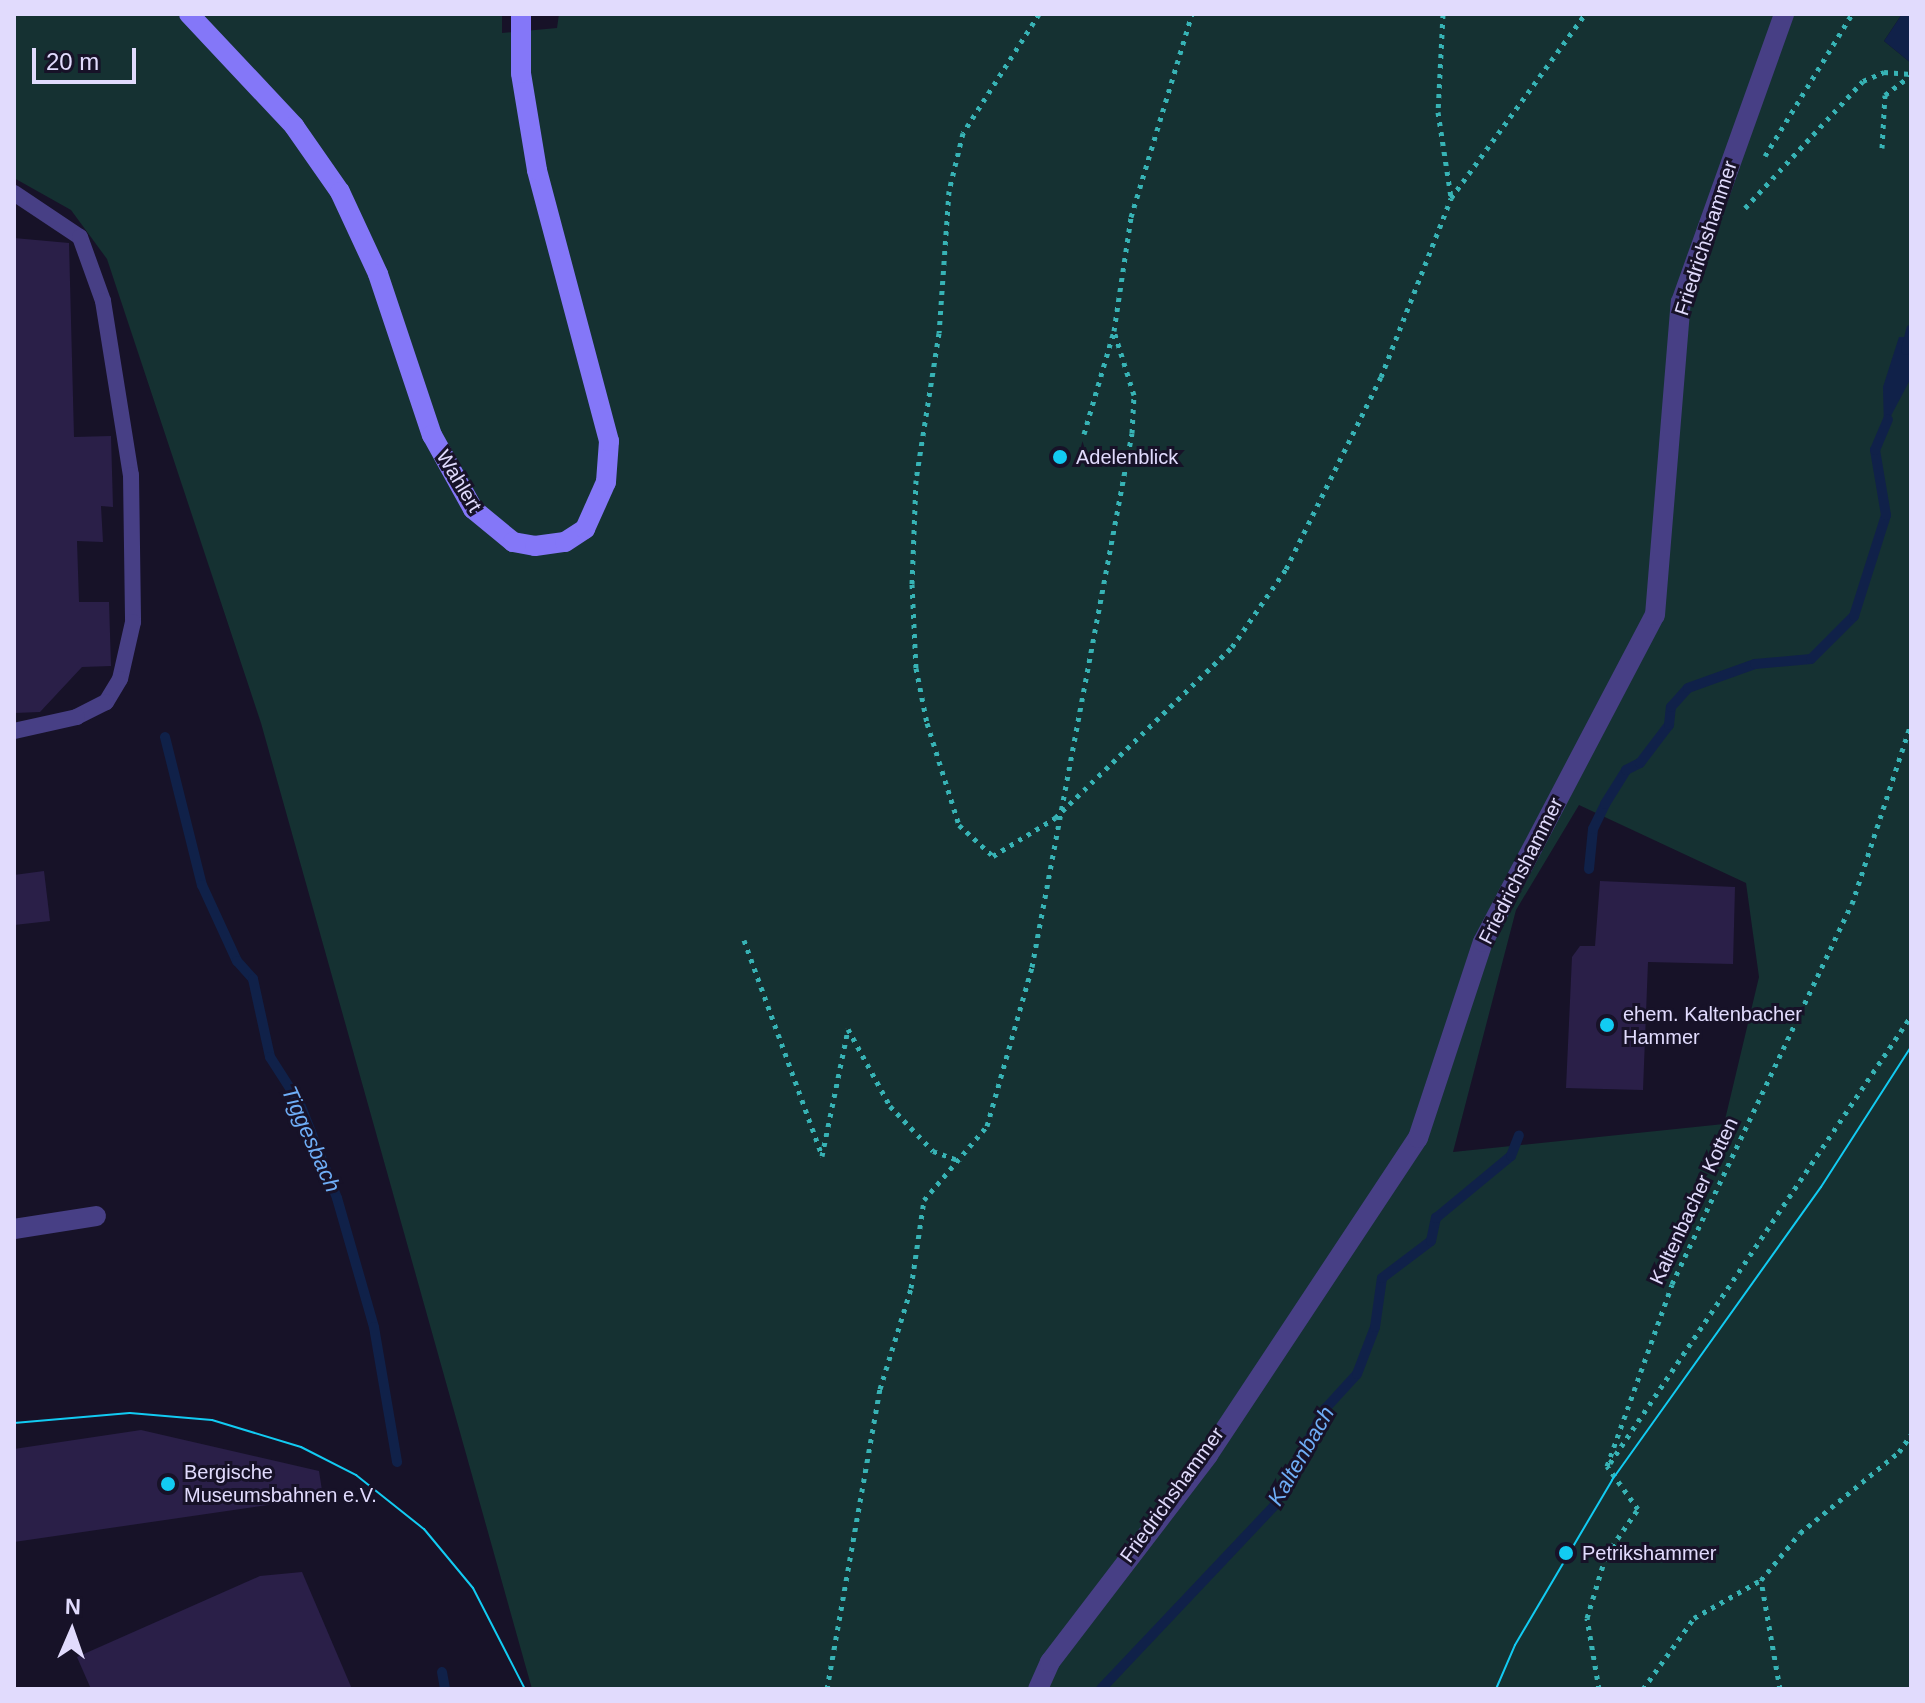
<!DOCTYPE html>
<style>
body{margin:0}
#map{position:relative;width:1925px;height:1703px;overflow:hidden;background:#171228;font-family:Arial,sans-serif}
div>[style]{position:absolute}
.green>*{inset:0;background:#153132}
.water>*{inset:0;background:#102149}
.stream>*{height:10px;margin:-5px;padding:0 5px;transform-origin:5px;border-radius:5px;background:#102149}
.building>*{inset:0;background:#2a1f48}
.path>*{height:5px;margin-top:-2.5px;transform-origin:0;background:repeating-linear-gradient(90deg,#37b3b5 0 4px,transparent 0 10px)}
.service>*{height:16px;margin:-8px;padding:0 8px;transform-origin:8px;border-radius:8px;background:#473f85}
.minor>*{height:20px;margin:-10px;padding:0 10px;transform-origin:10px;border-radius:10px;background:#473f85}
.secondary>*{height:20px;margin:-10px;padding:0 10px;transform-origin:10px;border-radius:10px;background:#8477f8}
.tram>*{height:2px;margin:-1px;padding:0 1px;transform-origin:1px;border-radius:1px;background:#12cbf2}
.dots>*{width:22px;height:22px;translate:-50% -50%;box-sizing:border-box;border:4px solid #171228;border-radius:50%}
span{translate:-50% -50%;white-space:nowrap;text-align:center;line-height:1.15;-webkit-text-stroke:6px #171228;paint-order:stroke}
.street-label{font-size:20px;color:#e1dbfd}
.poi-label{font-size:20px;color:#e1dbfd}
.left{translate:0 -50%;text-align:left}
.water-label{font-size:22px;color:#6faef7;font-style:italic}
.frame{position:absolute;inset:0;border:16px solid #e1dbfd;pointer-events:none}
.north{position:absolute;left:32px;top:1591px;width:80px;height:80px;-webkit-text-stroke:6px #171228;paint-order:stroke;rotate:2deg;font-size:22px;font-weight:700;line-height:32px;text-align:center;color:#e1dbfd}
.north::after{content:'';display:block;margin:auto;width:28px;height:36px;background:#e1dbfd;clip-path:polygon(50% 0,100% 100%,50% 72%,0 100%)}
.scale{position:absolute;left:32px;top:48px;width:104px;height:36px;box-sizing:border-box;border:4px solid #e1dbfd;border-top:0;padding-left:10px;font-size:24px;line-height:28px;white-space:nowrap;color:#e1dbfd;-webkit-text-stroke:6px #171228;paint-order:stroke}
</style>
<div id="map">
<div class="green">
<div style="clip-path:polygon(evenodd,14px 14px,502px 14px,502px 33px,557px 28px,559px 14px,1902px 14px,1884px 41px,1911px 63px,1911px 1689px,532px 1689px,261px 723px,107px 259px,71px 210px,14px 178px,14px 14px,1579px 805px,1746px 883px,1759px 977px,1724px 1124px,1453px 1152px,1516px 910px,1579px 805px)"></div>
</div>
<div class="water">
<div style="clip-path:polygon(1902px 14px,1911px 14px,1911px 63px,1884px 41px)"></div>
<div style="clip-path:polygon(1899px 337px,1911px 337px,1911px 378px,1884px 429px,1883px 387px)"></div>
</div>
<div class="stream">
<div style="left:1906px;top:350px;width:21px;rotate:-76deg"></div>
<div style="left:165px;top:737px;width:153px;rotate:76deg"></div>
<div style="left:202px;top:885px;width:84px;rotate:65.3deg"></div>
<div style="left:237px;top:961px;width:24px;rotate:48deg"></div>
<div style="left:253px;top:979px;width:80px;rotate:77.7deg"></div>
<div style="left:270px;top:1057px;width:56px;rotate:57.4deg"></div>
<div style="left:300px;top:1104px;width:101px;rotate:68.5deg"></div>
<div style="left:337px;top:1198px;width:134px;rotate:74deg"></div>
<div style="left:374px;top:1327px;width:137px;rotate:80.3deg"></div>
<div style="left:1589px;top:869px;width:40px;rotate:-84.3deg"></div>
<div style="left:1593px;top:829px;width:28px;rotate:-64deg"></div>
<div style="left:1605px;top:804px;width:40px;rotate:-58deg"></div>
<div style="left:1626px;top:770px;width:16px;rotate:-27deg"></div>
<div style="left:1640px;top:763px;width:48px;rotate:-52.7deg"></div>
<div style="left:1669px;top:725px;width:18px;rotate:-84deg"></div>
<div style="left:1671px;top:707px;width:25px;rotate:-48deg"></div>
<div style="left:1688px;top:688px;width:71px;rotate:-19.7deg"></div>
<div style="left:1755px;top:664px;width:56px;rotate:-5.1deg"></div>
<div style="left:1811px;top:659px;width:61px;rotate:-45deg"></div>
<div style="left:1854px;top:616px;width:106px;rotate:-72.4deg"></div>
<div style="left:1886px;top:515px;width:66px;rotate:-99.6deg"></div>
<div style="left:1875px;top:450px;width:33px;rotate:-67deg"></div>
<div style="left:442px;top:1672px;width:17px;rotate:80deg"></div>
<div style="left:1101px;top:1689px;width:252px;rotate:-46.6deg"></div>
<div style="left:1274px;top:1506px;width:110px;rotate:-62.3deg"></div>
<div style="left:1325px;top:1409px;width:47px;rotate:-47.6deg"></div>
<div style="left:1357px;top:1374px;width:50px;rotate:-69deg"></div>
<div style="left:1375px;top:1327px;width:49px;rotate:-81.9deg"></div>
<div style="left:1382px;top:1278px;width:61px;rotate:-37.1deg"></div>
<div style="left:1431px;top:1241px;width:24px;rotate:-78deg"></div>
<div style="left:1436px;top:1218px;width:97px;rotate:-39.6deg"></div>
<div style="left:1511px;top:1156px;width:22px;rotate:-69deg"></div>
</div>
<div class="building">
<div style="clip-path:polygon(14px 238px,69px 243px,74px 437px,111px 436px,113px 507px,101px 506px,103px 542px,77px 541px,79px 602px,109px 602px,111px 666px,82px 667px,40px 712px,14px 713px)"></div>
<div style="clip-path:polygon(44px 871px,50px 921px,14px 925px,14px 875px)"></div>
<div style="clip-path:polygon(1600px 881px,1735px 887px,1733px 964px,1648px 962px,1643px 1090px,1566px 1088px,1572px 957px,1580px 946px,1595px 946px)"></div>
<div style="clip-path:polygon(141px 1430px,319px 1471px,323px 1497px,14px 1542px,14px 1449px)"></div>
<div style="clip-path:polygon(302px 1572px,352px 1689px,91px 1689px,77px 1657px,260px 1576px)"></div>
</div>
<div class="path">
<div style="left:1039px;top:14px;width:141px;rotate:122.6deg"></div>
<div style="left:963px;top:133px;width:60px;rotate:103.6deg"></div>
<div style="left:949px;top:191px;width:142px;rotate:94deg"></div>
<div style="left:939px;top:333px;width:149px;rotate:98.9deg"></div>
<div style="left:916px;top:480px;width:104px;rotate:92.2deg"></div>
<div style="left:912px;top:584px;width:84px;rotate:87.3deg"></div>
<div style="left:916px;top:668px;width:56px;rotate:78.7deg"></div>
<div style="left:927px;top:723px;width:107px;rotate:72.6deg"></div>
<div style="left:959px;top:825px;width:46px;rotate:42.4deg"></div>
<div style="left:993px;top:856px;width:73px;rotate:-31.5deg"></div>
<div style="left:1055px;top:818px;width:246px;rotate:-44deg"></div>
<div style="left:1232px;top:647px;width:95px;rotate:-55.3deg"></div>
<div style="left:1286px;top:569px;width:214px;rotate:-63.7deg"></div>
<div style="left:1381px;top:377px;width:192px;rotate:-68.6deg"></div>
<div style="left:1451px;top:198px;width:228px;rotate:-53.9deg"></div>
<div style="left:1443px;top:14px;width:98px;rotate:92.9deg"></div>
<div style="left:1438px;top:112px;width:86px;rotate:81.3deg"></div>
<div style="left:1882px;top:148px;width:53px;rotate:-86.8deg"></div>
<div style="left:1885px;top:95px;width:31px;rotate:-37deg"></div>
<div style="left:1765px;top:156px;width:167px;rotate:-58.5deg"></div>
<div style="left:1745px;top:208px;width:173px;rotate:-47.1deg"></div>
<div style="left:1863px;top:81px;width:23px;rotate:-23deg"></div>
<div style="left:1884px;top:72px;width:27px;rotate:4deg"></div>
<div style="left:1084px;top:434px;width:107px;rotate:-73.8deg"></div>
<div style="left:1114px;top:331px;width:115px;rotate:-81.5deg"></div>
<div style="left:1131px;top:217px;width:212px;rotate:-73.3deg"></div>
<div style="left:744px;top:940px;width:230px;rotate:70.1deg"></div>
<div style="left:822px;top:1156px;width:130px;rotate:-78.4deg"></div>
<div style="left:848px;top:1029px;width:88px;rotate:61.4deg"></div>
<div style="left:890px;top:1106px;width:62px;rotate:46.3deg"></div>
<div style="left:933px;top:1151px;width:30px;rotate:20deg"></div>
<div style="left:1610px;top:1463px;width:539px;rotate:-56.04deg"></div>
<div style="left:827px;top:1689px;width:305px;rotate:-80deg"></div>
<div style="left:880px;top:1389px;width:106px;rotate:-72.9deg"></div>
<div style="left:911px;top:1288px;width:89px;rotate:-81.6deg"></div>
<div style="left:924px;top:1200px;width:97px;rotate:-49.6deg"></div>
<div style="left:987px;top:1126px;width:165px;rotate:-74.2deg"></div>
<div style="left:1032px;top:967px;width:543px;rotate:-79.39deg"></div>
<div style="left:1132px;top:433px;width:38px;rotate:-87deg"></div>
<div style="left:1134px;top:395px;width:67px;rotate:-107.4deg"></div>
<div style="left:1599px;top:1689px;width:72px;rotate:-99.6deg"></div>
<div style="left:1587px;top:1618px;width:66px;rotate:-73.2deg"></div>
<div style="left:1606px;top:1555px;width:56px;rotate:-55.2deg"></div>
<div style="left:1638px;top:1509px;width:53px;rotate:-125.8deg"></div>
<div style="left:1607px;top:1466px;width:193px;rotate:-70.3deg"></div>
<div style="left:1672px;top:1284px;width:420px;rotate:-64.7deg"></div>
<div style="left:1852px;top:904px;width:190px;rotate:-71.9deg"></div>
<div style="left:1643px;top:1689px;width:87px;rotate:-54.3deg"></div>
<div style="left:1694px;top:1618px;width:77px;rotate:-29.6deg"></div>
<div style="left:1780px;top:1689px;width:111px;rotate:-99.9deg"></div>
<div style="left:1761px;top:1580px;width:61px;rotate:-50.3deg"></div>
<div style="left:1800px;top:1533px;width:128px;rotate:-39.3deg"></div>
<div style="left:1899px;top:1452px;width:21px;rotate:-55deg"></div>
</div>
<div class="service">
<div style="left:14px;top:193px;width:79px;rotate:33.7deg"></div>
<div style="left:80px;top:237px;width:68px;rotate:70.2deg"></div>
<div style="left:103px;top:301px;width:176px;rotate:80.9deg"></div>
<div style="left:131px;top:475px;width:147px;rotate:89.2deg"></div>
<div style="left:133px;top:622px;width:58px;rotate:102.8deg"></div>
<div style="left:120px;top:679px;width:27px;rotate:121deg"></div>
<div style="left:106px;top:702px;width:33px;rotate:153deg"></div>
<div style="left:77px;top:717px;width:65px;rotate:167.5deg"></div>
</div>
<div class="minor">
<div style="left:14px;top:1229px;width:83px;rotate:-9deg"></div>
<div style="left:1038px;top:1689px;width:30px;rotate:-66deg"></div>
<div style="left:1050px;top:1662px;width:260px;rotate:-52.6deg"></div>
<div style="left:1208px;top:1455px;width:380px;rotate:-56.5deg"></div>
<div style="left:1418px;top:1138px;width:206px;rotate:-71.7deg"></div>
<div style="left:1483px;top:942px;width:369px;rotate:-62.3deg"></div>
<div style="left:1655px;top:615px;width:314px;rotate:-85.3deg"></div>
<div style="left:1681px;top:302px;width:306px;rotate:-70.3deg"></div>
</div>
<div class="secondary">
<div style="left:189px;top:14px;width:154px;rotate:46.8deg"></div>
<div style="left:294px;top:126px;width:80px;rotate:55.1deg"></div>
<div style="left:340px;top:192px;width:90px;rotate:65.1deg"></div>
<div style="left:378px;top:274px;width:170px;rotate:71.5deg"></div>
<div style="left:432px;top:435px;width:85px;rotate:61deg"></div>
<div style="left:473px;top:509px;width:52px;rotate:39.5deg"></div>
<div style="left:513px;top:542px;width:22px;rotate:10deg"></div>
<div style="left:535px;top:546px;width:30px;rotate:-8deg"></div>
<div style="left:565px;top:542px;width:24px;rotate:-33deg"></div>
<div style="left:585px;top:529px;width:51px;rotate:-65.9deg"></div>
<div style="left:606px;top:482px;width:41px;rotate:-85.8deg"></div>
<div style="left:609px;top:441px;width:280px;rotate:-104.9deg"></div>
<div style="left:537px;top:170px;width:98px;rotate:-99.4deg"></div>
<div style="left:521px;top:73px;width:59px;rotate:-90deg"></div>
</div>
<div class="tram">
<div style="left:14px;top:1423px;width:116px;rotate:-4.9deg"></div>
<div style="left:130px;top:1413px;width:82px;rotate:4.9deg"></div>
<div style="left:212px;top:1420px;width:93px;rotate:16.9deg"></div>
<div style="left:301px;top:1447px;width:62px;rotate:27deg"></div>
<div style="left:356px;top:1475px;width:87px;rotate:38.5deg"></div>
<div style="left:424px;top:1529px;width:77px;rotate:50.3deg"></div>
<div style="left:473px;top:1588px;width:114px;rotate:62.8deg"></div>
<div style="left:1496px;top:1689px;width:48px;rotate:-66.6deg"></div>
<div style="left:1515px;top:1645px;width:191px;rotate:-59.5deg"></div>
<div style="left:1612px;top:1480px;width:360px;rotate:-54.5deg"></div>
<div style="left:1821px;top:1187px;width:166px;rotate:-57.3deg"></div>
</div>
<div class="dots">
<div style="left:1060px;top:457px;background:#12cbf2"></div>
<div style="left:1607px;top:1025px;background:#12cbf2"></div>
<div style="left:168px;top:1484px;background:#12cbf2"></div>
<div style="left:1566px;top:1553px;background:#12cbf2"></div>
</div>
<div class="street-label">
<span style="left:1706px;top:238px;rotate:-72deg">Friedrichshammer</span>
<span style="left:459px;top:481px;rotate:59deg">Wahlert</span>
<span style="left:1521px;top:871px;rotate:-63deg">Friedrichshammer</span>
<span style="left:1694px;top:1201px;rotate:-65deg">Kaltenbacher Kotten</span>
<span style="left:1172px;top:1495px;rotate:-54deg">Friedrichshammer</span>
</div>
<div class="poi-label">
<span class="left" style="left:1076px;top:457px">Adelenblick</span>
<span class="left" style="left:1623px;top:1026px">ehem. Kaltenbacher<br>Hammer</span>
<span class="left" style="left:184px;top:1484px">Bergische<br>Museumsbahnen e.V.</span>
<span class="left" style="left:1582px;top:1553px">Petrikshammer</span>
</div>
<div class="water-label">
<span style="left:311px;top:1139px;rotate:66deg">Tiggesbach</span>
<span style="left:1301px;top:1456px;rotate:-60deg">Kaltenbach</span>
</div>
<div class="frame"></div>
<div class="north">N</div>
<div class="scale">20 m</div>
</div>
